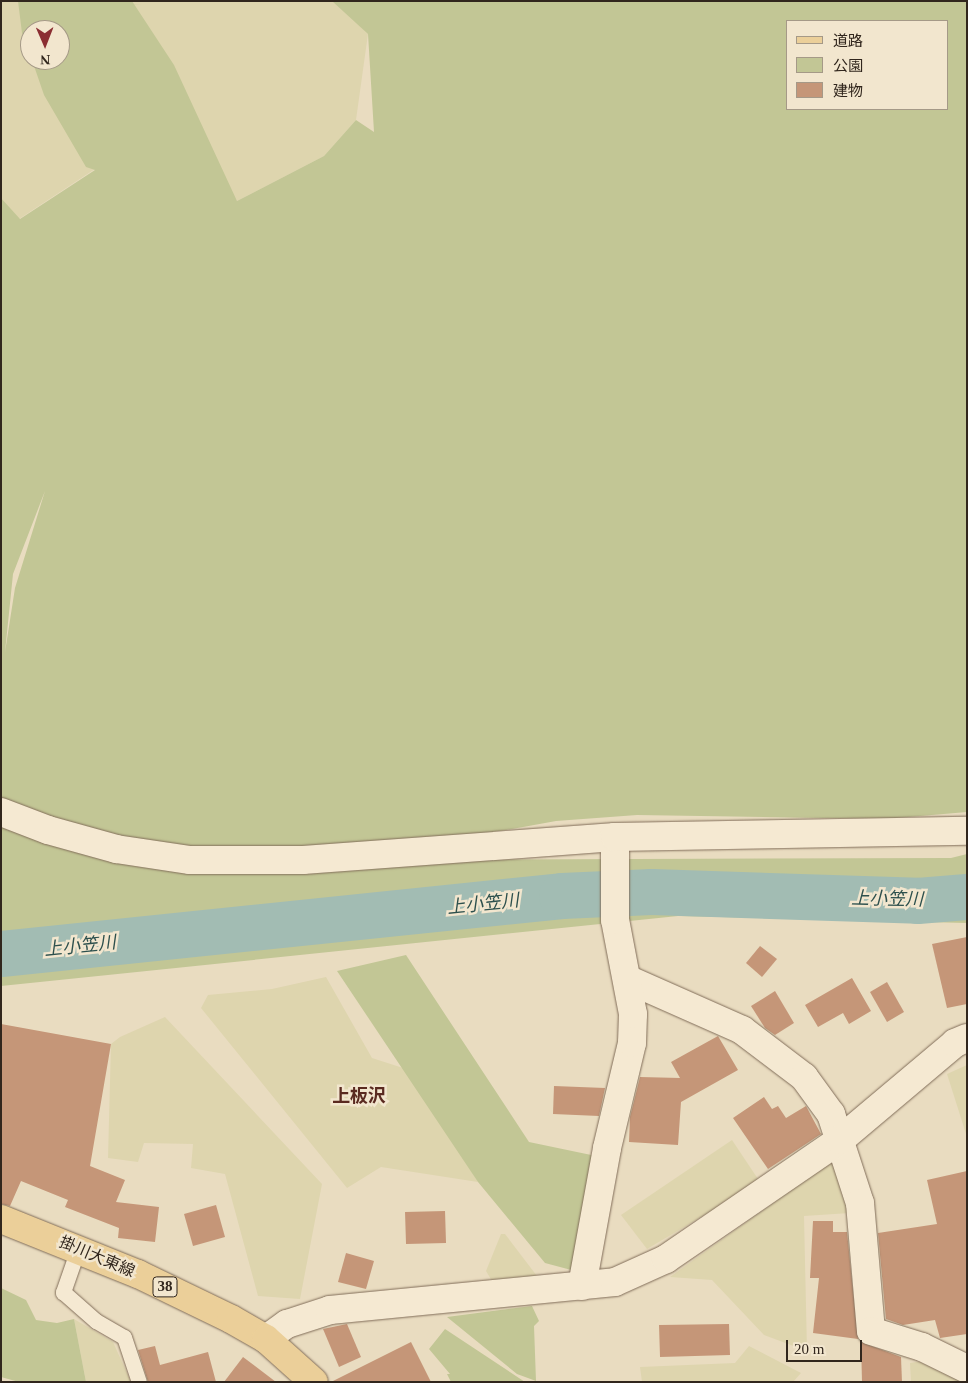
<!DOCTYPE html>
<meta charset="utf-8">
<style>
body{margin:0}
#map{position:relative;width:968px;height:1383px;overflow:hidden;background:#e9dcc0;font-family:"Times New Roman","Noto Sans JP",serif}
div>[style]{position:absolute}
.farmland>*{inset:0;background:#ded5ae}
.green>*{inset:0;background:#c2c695}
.river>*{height:46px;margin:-23px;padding:0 23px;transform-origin:23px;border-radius:23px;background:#a2bcb3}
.building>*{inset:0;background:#c59678}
.roads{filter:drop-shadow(0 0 1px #816d59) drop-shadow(0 0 1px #816d59)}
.lane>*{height:15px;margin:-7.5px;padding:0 7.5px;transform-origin:7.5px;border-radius:7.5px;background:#f5e9d2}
.street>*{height:28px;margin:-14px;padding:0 14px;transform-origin:14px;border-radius:14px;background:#f5e9d2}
.secondary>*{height:28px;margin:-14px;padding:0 14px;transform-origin:14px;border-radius:14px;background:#f5e9d2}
.primary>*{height:28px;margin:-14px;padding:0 14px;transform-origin:14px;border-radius:14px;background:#ebcf99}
span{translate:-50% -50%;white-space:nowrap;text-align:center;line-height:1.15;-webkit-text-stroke:5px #f2e6ce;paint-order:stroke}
.shield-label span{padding:1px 4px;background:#f2e6ce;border:1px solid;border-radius:4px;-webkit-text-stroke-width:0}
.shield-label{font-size:15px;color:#31261d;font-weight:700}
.street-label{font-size:16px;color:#31261d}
.water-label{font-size:18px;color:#2d504d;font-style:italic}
.neighbourhood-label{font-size:18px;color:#5a2a20;font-weight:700}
.frame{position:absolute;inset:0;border:2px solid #31261d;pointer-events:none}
.legend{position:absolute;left:786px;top:20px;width:162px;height:90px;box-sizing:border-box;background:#f2e6ce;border:1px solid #a59987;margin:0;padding:6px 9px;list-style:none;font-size:15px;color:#31261d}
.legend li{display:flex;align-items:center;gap:10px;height:25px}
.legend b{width:25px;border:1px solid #a59987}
.north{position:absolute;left:20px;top:20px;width:50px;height:50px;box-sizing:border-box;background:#f2e6ce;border:1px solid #a59987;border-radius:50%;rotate:179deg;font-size:14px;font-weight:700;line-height:20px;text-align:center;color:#31261d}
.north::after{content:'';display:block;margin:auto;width:18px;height:22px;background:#8b2e32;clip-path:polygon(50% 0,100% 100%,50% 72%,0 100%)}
.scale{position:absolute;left:786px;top:1340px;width:76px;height:22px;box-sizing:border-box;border:2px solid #31261d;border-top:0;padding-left:6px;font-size:15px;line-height:18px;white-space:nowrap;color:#31261d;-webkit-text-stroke:4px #f2e6ce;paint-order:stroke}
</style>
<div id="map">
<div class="farmland">
<div style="clip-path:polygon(1px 1px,27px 1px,30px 60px,46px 60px,95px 169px,19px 219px,1px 198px)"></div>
<div style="clip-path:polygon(119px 1px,337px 1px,368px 34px,356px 120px,324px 156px,237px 201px)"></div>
<div style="clip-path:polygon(326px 977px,372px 1058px,403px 1068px,421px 1089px,478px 1182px,381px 1167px,347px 1188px,201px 1008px,208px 995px,272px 989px)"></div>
<div style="clip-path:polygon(165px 1017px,322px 1184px,300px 1299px,258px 1296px,225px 1174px,191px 1168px,193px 1144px,144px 1143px,138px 1162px,108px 1158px,111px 1044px,120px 1037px)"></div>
<div style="clip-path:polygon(967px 1065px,967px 1137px,947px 1074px)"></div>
<div style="clip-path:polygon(732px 1140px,760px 1182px,647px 1249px,621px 1215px)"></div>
<div style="clip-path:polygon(833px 1160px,850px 1213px,804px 1216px,807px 1351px,764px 1335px,712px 1280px,670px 1277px)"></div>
<div style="clip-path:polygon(501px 1234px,505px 1234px,537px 1276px,492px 1281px,486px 1271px)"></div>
<div style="clip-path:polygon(74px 1319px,113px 1342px,131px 1382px,86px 1382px)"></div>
<div style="clip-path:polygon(749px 1346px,801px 1373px,793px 1382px,642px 1382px,640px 1367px,735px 1363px)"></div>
<div style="clip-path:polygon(929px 1360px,962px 1382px,911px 1382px,910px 1363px)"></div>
</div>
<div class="green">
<div style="clip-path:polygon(evenodd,18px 1px,132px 1px,174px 65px,237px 201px,324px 156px,356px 120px,374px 132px,368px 34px,332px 1px,967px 1px,967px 812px,885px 819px,637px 815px,556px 821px,340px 860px,951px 858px,967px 854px,967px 923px,678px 916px,1px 986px,1px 198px,20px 219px,95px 170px,86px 167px,44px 95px,32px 60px,60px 60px,60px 30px,30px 30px,30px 56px,22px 33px,18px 1px,787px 21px,947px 21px,947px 109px,787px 109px,787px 21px,18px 1px,45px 491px,15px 588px,5px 652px,13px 574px,45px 491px)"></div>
<div style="clip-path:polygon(406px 955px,529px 1142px,596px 1156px,590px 1275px,545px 1263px,478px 1182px,337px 971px)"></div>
<div style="clip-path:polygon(1px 1288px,26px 1300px,36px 1320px,57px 1323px,74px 1319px,86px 1382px,19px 1382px,1px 1377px)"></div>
<div style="clip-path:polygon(532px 1306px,539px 1321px,534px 1326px,536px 1381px,517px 1374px,447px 1317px)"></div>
<div style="clip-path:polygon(445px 1329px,525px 1382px,451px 1382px,447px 1374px,450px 1374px,429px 1349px)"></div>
</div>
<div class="river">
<div style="left:1px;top:954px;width:564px;rotate:-5.9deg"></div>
<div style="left:562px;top:896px;width:90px;rotate:-2.5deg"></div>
<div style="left:652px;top:892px;width:266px;rotate:1.9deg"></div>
<div style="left:918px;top:901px;width:49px;rotate:-4.7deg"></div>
</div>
<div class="building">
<div style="clip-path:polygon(967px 937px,967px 1004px,947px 1008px,932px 944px)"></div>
<div style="clip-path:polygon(760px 946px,777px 959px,762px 977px,746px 963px)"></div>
<div style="clip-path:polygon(852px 978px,871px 1011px,849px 1024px,843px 1013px,818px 1027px,805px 1005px)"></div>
<div style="clip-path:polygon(887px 982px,904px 1012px,887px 1022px,870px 992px)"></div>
<div style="clip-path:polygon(775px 991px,794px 1023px,775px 1035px,765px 1028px,751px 1006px)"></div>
<div style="clip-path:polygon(1px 1024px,111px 1044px,90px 1166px,125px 1180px,116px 1202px,159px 1207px,155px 1242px,118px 1238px,119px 1228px,65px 1207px,68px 1200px,21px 1181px,10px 1206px,1px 1204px)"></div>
<div style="clip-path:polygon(718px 1036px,738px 1070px,681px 1102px,678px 1145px,629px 1142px,630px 1117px,640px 1077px,680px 1078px,671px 1062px)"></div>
<div style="clip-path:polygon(554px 1086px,605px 1088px,599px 1116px,553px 1114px)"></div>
<div style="clip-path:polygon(764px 1097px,772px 1109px,778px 1106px,786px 1118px,806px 1106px,821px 1134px,768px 1169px,733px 1118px)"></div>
<div style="clip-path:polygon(967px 1171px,967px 1334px,940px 1338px,935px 1320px,903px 1325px,886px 1319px,878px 1233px,937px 1224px,927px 1180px)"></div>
<div style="clip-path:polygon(216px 1205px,225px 1237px,193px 1246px,184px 1214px)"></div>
<div style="clip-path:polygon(445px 1211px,446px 1243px,406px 1244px,405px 1212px)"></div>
<div style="clip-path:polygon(813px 1221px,833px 1221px,833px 1232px,847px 1232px,858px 1339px,813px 1333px,819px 1278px,810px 1278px)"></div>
<div style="clip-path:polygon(346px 1253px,374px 1261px,366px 1289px,338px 1282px)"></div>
<div style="clip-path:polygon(347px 1324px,361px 1357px,339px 1367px,323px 1329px)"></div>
<div style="clip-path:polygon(729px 1324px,730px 1355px,660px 1357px,659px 1325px)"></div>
<div style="clip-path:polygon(411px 1342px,431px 1382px,331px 1382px)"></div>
<div style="clip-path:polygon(861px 1342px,901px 1357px,902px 1382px,862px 1382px)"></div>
<div style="clip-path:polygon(155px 1346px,160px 1365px,208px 1352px,216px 1382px,148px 1382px,138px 1350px)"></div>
<div style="clip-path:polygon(243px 1357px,276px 1382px,224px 1382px)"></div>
</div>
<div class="roads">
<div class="lane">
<div style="left:78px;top:1249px;width:46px;rotate:109.2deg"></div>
<div style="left:63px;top:1292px;width:44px;rotate:41.3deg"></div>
<div style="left:96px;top:1321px;width:32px;rotate:30deg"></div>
<div style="left:124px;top:1337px;width:47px;rotate:71.6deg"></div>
</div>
<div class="street">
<div style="left:627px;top:979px;width:126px;rotate:23.9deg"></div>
<div style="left:742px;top:1030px;width:78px;rotate:37.2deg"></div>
<div style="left:804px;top:1077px;width:46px;rotate:53.9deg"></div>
<div style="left:831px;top:1114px;width:94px;rotate:72deg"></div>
<div style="left:860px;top:1203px;width:128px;rotate:85.1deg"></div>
<div style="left:871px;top:1331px;width:53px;rotate:17.4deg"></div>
<div style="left:922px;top:1347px;width:50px;rotate:26.1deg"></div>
<div style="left:582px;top:1286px;width:140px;rotate:-79.7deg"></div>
<div style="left:607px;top:1148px;width:108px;rotate:-76.6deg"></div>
<div style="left:632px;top:1043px;width:29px;rotate:-88deg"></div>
<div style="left:633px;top:1014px;width:96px;rotate:-100.8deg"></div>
<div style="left:615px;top:920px;width:83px;rotate:-90deg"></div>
<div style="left:266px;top:1339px;width:26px;rotate:-36deg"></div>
<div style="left:287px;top:1324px;width:45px;rotate:-18deg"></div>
<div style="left:330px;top:1310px;width:286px;rotate:-5.6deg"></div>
<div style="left:615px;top:1282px;width:56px;rotate:-24.3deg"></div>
<div style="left:666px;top:1259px;width:211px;rotate:-34.4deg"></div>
<div style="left:840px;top:1140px;width:150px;rotate:-40.1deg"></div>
<div style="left:955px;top:1043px;width:13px;rotate:-23deg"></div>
</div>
<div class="secondary">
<div style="left:1px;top:812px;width:50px;rotate:21deg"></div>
<div style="left:48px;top:830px;width:71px;rotate:15.6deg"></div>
<div style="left:116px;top:849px;width:75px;rotate:8.5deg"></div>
<div style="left:190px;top:860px;width:113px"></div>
<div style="left:303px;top:860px;width:313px;rotate:-4.2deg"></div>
<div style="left:615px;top:837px;width:352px;rotate:-1deg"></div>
</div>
<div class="primary">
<div style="left:1px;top:1219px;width:148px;rotate:21.9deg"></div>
<div style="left:138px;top:1274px;width:103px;rotate:25.8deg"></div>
<div style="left:231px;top:1319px;width:40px;rotate:29.7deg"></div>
<div style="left:266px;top:1339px;width:64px;rotate:41.9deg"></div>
</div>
</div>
<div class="shield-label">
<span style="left:165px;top:1287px">38</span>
</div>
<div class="street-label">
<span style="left:97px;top:1257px;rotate:23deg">掛川大東線</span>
</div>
<div class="water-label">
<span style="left:887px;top:899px;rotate:1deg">上小笠川</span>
<span style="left:483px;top:904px;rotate:-6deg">上小笠川</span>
<span style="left:80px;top:946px;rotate:-6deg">上小笠川</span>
</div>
<div class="neighbourhood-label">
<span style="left:359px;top:1096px">上板沢</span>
</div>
<div class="frame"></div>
<ul class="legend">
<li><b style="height:6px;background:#ebcf99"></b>道路</li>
<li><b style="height:14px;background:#c2c695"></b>公園</li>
<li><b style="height:14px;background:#c59678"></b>建物</li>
</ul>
<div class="north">N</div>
<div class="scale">20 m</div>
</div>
